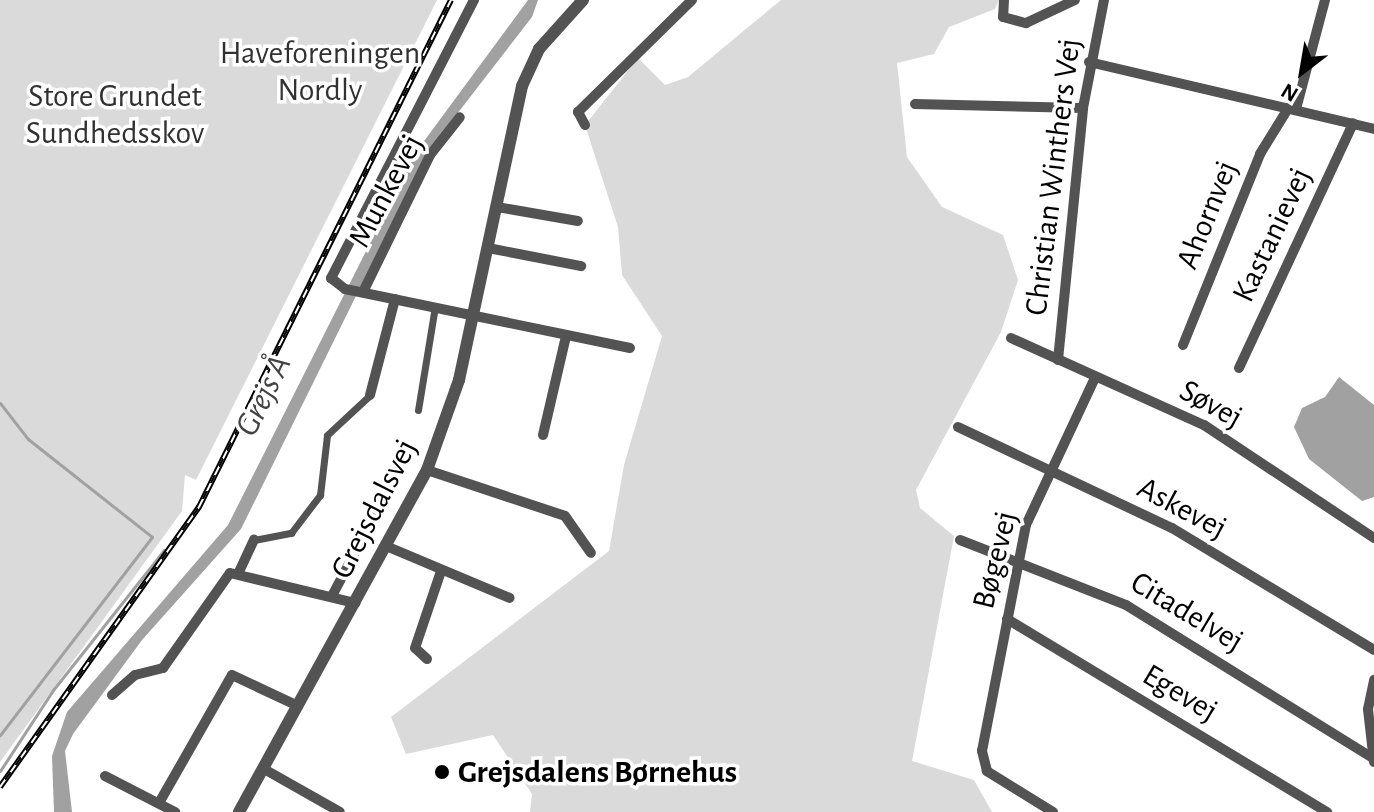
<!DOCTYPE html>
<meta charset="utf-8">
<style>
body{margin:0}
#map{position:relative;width:1374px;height:812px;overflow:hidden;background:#fff;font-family:"Alegreya Sans",sans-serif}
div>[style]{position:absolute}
.green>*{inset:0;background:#dadada}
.water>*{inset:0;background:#a1a1a1}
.stream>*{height:3px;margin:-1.5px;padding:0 1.5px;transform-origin:1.5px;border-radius:1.5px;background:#a1a1a1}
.pedestrian>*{height:7px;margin:-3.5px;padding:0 3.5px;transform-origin:3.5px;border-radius:3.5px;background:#535353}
.minor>*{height:10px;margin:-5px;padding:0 5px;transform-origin:5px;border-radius:5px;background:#535353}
.tertiary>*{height:12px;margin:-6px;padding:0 6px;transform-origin:6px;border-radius:6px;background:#535353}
.rail>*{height:6px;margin-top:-3px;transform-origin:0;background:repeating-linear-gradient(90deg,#fff 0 9px,#000 0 18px);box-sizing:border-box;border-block:2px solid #000}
.dots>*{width:22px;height:22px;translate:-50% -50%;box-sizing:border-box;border:4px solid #fff;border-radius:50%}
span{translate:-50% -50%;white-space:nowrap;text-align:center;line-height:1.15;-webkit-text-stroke:7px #fff;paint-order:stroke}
.park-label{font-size:32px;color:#313131}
.street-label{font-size:32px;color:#000}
.poi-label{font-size:32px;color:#000;font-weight:700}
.left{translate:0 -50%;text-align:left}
.water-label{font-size:34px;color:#424242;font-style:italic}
.north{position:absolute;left:1262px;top:32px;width:80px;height:80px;-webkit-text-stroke:6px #fff;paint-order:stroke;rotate:211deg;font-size:22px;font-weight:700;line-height:32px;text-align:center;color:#000}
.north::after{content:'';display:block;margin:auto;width:28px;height:36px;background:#000;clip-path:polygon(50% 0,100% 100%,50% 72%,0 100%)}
</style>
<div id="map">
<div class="green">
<div style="clip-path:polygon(0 0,437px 0,196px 480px,185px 475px,182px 511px,0 762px)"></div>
<div style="clip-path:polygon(781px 0,999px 0,995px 9px,949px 27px,934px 54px,897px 63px,907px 157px,942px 207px,1003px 235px,1018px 280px,1001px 332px,916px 490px,920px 508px,954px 536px,912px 761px,974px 780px,992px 812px,530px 812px,532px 794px,493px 735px,406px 754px,391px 717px,609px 551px,624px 465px,662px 336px,622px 275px,618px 227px,585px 125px,638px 58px,665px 85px,688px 77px)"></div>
</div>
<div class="water">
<div style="clip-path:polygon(528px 0,538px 0,532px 17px,426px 154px,241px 529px,142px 640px,73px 734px,65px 751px,72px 812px,54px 812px,52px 756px,67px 712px,228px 525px,416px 152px)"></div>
<div style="clip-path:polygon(1339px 377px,1374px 405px,1374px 497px,1362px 501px,1309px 459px,1294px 427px,1302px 408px,1325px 397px)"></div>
</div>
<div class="stream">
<div style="left:0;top:403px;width:46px;rotate:52.1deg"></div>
<div style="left:28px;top:439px;width:158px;rotate:38.3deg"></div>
<div style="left:152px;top:537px;width:250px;rotate:127.5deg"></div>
<div style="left:0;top:771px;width:97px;rotate:-56.8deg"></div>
<div style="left:53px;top:690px;width:179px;rotate:-51.6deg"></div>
</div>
<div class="pedestrian">
<div style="left:418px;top:410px;width:105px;rotate:-80.7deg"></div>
<div style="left:254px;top:540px;width:38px;rotate:-11deg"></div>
<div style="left:291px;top:533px;width:48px;rotate:-52.7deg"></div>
<div style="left:320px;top:495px;width:60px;rotate:-83.3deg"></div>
<div style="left:327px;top:435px;width:59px;rotate:-42.9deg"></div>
</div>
<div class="minor">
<div style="left:474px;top:0;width:313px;rotate:117.2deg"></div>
<div style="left:331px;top:278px;width:18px;rotate:38deg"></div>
<div style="left:345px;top:289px;width:291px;rotate:11.7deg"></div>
<div style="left:1004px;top:0;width:17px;rotate:93deg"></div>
<div style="left:1003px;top:17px;width:24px;rotate:15deg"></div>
<div style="left:1026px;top:23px;width:54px;rotate:-25.1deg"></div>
<div style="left:1089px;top:62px;width:293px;rotate:13.2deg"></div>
<div style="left:915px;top:104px;width:168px;rotate:1.4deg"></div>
<div style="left:1296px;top:109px;width:113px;rotate:-75.1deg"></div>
<div style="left:585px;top:125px;width:15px;rotate:-118deg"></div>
<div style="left:578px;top:112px;width:160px;rotate:-44.5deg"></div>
<div style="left:497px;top:207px;width:82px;rotate:9.8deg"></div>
<div style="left:488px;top:248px;width:95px;rotate:11deg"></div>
<div style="left:363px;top:292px;width:153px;rotate:-63.9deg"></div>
<div style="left:430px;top:155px;width:48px;rotate:-51.7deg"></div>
<div style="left:1011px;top:338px;width:212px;rotate:24.3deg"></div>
<div style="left:1204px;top:425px;width:204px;rotate:33.6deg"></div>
<div style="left:1183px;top:345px;width:206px;rotate:-68deg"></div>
<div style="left:1260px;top:154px;width:55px;rotate:-58.3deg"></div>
<div style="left:1058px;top:360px;width:253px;rotate:-84.3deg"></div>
<div style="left:1083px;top:108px;width:110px;rotate:-79deg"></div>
<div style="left:1239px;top:368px;width:270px;rotate:-65deg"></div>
<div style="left:370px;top:395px;width:99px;rotate:-75.4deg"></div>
<div style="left:958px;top:427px;width:237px;rotate:25.3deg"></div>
<div style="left:1172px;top:528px;width:236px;rotate:31.1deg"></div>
<div style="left:543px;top:435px;width:102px;rotate:-76.9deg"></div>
<div style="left:427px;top:470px;width:145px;rotate:18.4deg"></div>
<div style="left:565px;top:516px;width:45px;rotate:54.9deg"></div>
<div style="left:960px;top:540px;width:178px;rotate:21.4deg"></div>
<div style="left:1126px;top:605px;width:291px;rotate:31.8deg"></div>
<div style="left:386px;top:546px;width:134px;rotate:22.8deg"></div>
<div style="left:238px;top:574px;width:38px;rotate:-65deg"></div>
<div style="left:333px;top:594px;width:126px;rotate:-62deg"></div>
<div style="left:1007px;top:619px;width:374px;rotate:31.1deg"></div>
<div style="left:427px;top:659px;width:16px;rotate:-137deg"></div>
<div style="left:415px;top:648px;width:78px;rotate:-71.3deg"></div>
<div style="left:112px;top:695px;width:30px;rotate:-41deg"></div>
<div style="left:135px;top:675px;width:29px;rotate:-14deg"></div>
<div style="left:163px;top:668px;width:116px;rotate:-54.8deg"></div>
<div style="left:230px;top:573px;width:129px;rotate:13.5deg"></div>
<div style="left:1374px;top:762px;width:53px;rotate:-96.5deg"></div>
<div style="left:1368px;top:709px;width:30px;rotate:-78deg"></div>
<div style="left:264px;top:769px;width:87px;rotate:29.5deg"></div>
<div style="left:105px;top:776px;width:79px;rotate:27.2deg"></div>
<div style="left:159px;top:803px;width:147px;rotate:-60.3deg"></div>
<div style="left:232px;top:675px;width:73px;rotate:25.2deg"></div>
<div style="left:1053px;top:812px;width:78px;rotate:-148.2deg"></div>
<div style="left:987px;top:771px;width:21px;rotate:-104deg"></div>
<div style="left:982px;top:751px;width:230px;rotate:-79deg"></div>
<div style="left:1026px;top:525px;width:162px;rotate:-64.9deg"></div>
</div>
<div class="tertiary">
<div style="left:239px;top:812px;width:390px;rotate:-61.2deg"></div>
<div style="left:427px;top:470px;width:96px;rotate:-70.4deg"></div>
<div style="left:459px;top:380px;width:301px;rotate:-77.9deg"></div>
<div style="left:522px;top:86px;width:41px;rotate:-65.3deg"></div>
<div style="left:539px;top:49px;width:66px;rotate:-48.1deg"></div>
</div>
<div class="rail">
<div style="left:0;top:787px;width:344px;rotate:-54.6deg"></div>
<div style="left:199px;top:507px;width:566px;rotate:-63.57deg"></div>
</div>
<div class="dots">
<div style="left:442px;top:772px;background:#000"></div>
</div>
<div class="park-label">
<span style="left:320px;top:72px">Haveforeningen<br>Nordly</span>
<span style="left:115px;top:115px">Store Grundet<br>Sundhedsskov</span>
</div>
<div class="street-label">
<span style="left:1053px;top:177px;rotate:-83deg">Christian Winthers Vej</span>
<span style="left:386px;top:191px;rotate:-62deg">Munkevej</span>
<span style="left:1207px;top:215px;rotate:-68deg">Ahornvej</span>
<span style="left:1272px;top:235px;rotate:-65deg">Kastanievej</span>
<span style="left:1211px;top:404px;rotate:29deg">Søvej</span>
<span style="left:1182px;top:508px;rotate:28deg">Askevej</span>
<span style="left:374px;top:509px;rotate:-63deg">Grejsdalsvej</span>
<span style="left:995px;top:560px;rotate:-76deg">Bøgevej</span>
<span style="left:1187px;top:612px;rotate:31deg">Citadelvej</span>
<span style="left:1180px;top:693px;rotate:31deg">Egevej</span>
</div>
<div class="poi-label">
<span class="left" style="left:458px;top:772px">Grejsdalens Børnehus</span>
</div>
<div class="water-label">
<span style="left:264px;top:396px;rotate:-64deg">Grejs Å</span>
</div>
<div class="north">N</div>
</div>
